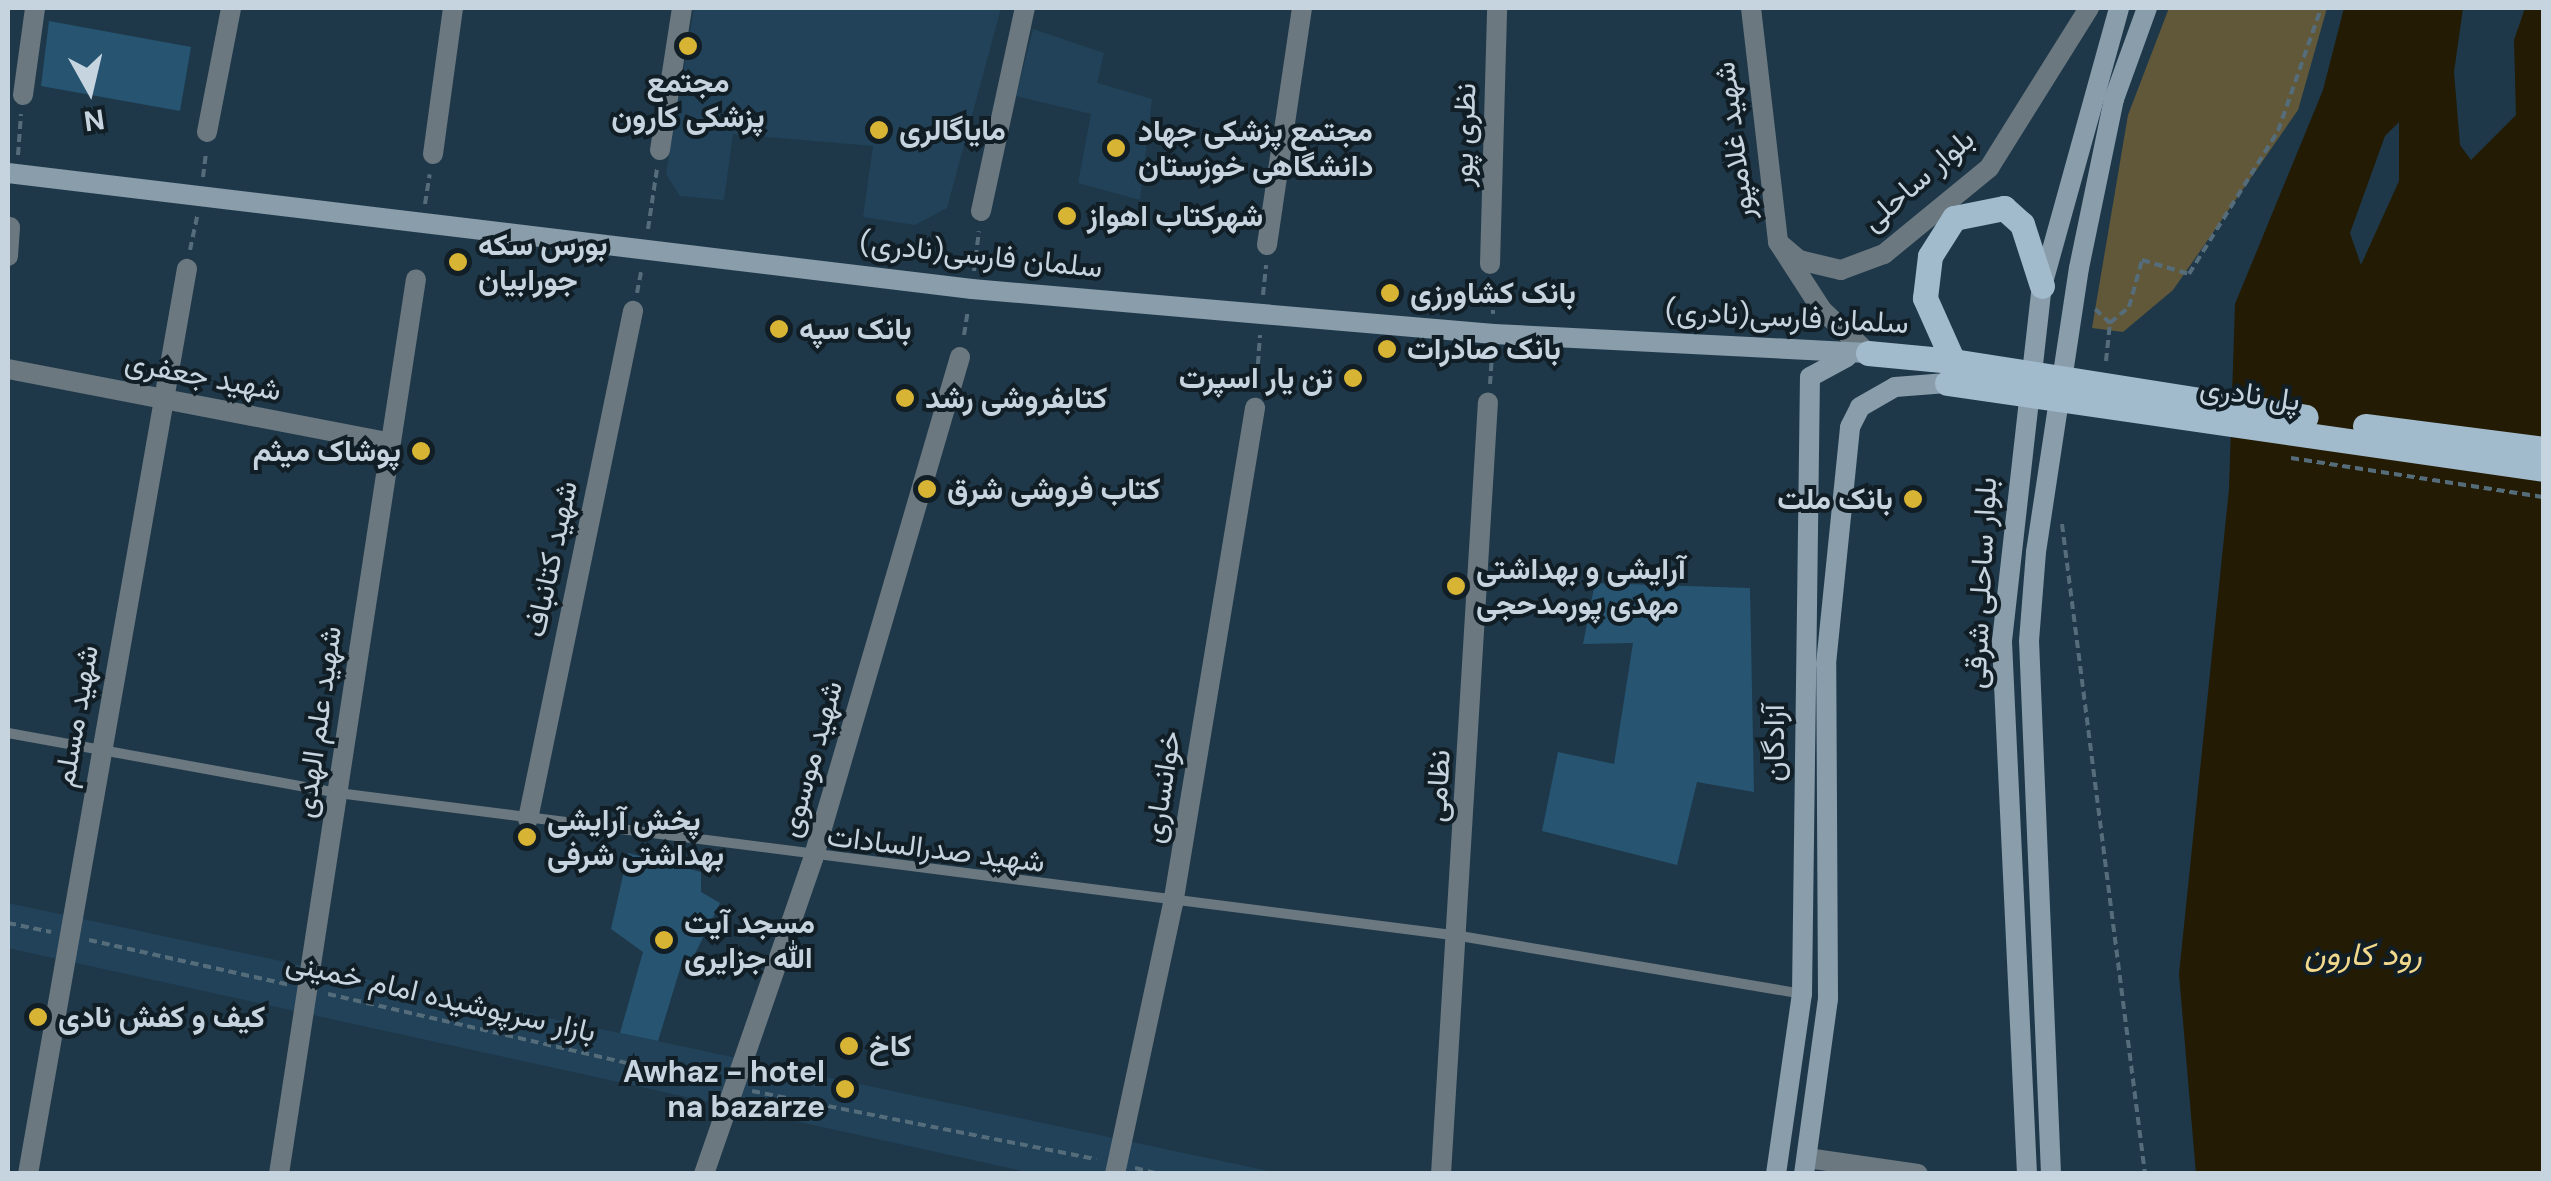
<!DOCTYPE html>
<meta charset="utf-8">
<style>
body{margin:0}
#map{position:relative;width:2551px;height:1181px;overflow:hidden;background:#1e3849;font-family:"DM Sans",Vazirmatn,sans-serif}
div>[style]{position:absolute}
.built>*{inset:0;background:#214258}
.green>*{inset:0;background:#61583a}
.water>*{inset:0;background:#231b03}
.building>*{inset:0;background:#265471}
.path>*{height:4px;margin-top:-2px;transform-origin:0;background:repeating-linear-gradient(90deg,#556c7b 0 8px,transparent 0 13px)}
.service>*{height:10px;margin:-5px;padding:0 5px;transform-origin:5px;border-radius:5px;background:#6b7880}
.minor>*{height:20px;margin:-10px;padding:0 10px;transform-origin:10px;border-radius:10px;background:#6b7880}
.tertiary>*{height:20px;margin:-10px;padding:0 10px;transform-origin:10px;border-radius:10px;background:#6b7880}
.secondary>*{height:20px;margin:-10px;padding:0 10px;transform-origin:10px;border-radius:10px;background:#899dab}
.primary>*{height:25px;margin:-12.5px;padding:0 12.5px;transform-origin:12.5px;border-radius:12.5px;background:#a1bacc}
.primary-bridge>*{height:25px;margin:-12.5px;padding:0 12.5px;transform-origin:12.5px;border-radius:12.5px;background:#a1bacc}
.dots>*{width:28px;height:28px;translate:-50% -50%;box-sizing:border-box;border:5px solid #121e25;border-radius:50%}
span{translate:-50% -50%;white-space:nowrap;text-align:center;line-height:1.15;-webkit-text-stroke:8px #121e25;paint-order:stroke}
.poi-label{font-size:30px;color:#c5d4df;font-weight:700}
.left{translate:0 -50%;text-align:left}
.right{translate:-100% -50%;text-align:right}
.street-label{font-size:30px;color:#c5d4df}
.water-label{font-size:32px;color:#f1d88c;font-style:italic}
.frame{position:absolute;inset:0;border:10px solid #c5d4df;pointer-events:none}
.north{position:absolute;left:40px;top:40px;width:100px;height:100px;-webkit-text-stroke:8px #121e25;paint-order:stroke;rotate:172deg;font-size:28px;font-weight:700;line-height:40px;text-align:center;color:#c5d4df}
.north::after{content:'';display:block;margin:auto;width:35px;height:45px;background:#c5d4df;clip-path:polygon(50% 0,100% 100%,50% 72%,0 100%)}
</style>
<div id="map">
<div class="built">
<div style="clip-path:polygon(694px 8px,1001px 8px,947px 208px,915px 225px,863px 217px,873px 146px,733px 134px,724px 200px,680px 196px,666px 174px)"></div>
<div style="clip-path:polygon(1033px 29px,1104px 53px,1097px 83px,1152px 99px,1140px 200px,1078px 183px,1091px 114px,1016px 96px)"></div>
<div style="clip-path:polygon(8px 903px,1278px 1173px,1032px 1173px,8px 948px)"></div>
</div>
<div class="green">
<div style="clip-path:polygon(2169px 8px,2327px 8px,2298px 110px,2173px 290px,2123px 332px,2092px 328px,2128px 115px)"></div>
</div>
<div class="water">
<div style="clip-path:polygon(evenodd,2344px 8px,2463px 8px,2454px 72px,2460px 145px,2471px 160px,2516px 115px,2514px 40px,2525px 8px,2543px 8px,2543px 1173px,2196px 1174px,2179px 974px,2229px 489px,2235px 304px,2323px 90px,2344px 8px,2399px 122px,2399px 181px,2361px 265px,2350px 233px,2385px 136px,2399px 122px)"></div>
</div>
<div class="building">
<div style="clip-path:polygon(49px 21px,191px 47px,180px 111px,41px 86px)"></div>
<div style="clip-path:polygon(1595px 583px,1750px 588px,1754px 792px,1697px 782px,1677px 865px,1542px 831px,1558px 752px,1614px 764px,1633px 643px,1583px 644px)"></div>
<div style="clip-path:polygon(628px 853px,701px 872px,701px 892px,720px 903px,693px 958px,684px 956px,658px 1041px,620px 1033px,643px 952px,611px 929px)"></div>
</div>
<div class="path">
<div style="left:18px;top:155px;width:41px;rotate:-85.8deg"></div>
<div style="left:203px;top:177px;width:26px;rotate:-83deg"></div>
<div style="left:425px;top:204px;width:30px;rotate:-81deg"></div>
<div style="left:648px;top:229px;width:61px;rotate:-81.5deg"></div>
<div style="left:190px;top:250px;width:35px;rotate:-78deg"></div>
<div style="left:974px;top:271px;width:40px;rotate:-82.9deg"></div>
<div style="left:1491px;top:284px;width:30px;rotate:86deg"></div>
<div style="left:637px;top:293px;width:25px;rotate:-79deg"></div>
<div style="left:1263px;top:295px;width:30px;rotate:-84deg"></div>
<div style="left:2095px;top:309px;width:21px;rotate:43deg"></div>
<div style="left:964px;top:335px;width:25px;rotate:-81deg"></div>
<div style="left:2106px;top:361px;width:38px;rotate:-84deg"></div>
<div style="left:2110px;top:323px;width:25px;rotate:-40deg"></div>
<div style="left:2129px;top:307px;width:49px;rotate:-74.5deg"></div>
<div style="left:2142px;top:260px;width:49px;rotate:16.6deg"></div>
<div style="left:2189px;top:274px;width:168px;rotate:-58.1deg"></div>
<div style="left:2278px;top:131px;width:130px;rotate:-70.7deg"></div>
<div style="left:1490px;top:384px;width:30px;rotate:-86deg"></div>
<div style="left:1256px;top:390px;width:55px;rotate:-85.8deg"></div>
<div style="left:2291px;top:458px;width:256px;rotate:8.8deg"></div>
<div style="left:2062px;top:524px;width:655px;rotate:82.72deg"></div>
<div style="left:8px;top:923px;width:44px;rotate:11.8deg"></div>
<div style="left:89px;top:940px;width:206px;rotate:12.6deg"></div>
<div style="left:328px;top:994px;width:396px;rotate:13deg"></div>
<div style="left:752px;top:1091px;width:351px;rotate:11.2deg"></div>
<div style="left:1135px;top:1168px;width:25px;rotate:14deg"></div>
</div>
<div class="service">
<div style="left:8px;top:733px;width:335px;rotate:10.3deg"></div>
<div style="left:338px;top:793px;width:1131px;rotate:7.26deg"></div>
<div style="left:1460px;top:936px;width:347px;rotate:9.6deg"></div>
</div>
<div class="minor">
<div style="left:23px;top:95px;width:88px;rotate:-82.1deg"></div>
<div style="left:207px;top:132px;width:126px;rotate:-79deg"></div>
<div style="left:660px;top:150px;width:144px;rotate:-81.2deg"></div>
<div style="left:433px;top:154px;width:147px;rotate:-82.2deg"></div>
<div style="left:981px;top:211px;width:208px;rotate:-77.8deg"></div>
<div style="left:1780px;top:244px;width:25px;rotate:40deg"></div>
<div style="left:1799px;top:260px;width:43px;rotate:13.4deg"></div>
<div style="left:1841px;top:270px;width:46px;rotate:-20.4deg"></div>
<div style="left:1884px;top:254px;width:136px;rotate:-39.3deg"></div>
<div style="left:1989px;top:168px;width:189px;rotate:-58deg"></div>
<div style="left:1267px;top:245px;width:240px;rotate:-81.6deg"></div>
<div style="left:8px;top:256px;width:29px;rotate:-86deg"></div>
<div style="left:1490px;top:264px;width:256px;rotate:-88.4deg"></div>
<div style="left:8px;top:369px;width:386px;rotate:10.9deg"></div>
<div style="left:528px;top:819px;width:519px;rotate:-78.32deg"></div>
<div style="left:1807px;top:1158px;width:112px;rotate:8.2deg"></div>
<div style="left:28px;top:1174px;width:919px;rotate:-80.04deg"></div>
<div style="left:279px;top:1174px;width:905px;rotate:-81.3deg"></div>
<div style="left:704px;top:1174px;width:333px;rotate:-70.9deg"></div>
<div style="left:813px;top:859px;width:523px;rotate:-73.68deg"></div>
<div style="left:1115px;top:1174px;width:276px;rotate:-77.9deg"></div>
<div style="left:1173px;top:904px;width:503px;rotate:-80.61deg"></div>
<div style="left:1441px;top:1174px;width:773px;rotate:-86.52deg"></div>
</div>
<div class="tertiary">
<div style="left:1751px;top:8px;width:236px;rotate:83.4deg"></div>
<div style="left:1778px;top:242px;width:81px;rotate:57.1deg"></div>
<div style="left:1822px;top:310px;width:63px;rotate:43.1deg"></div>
</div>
<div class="secondary">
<div style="left:8px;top:173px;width:971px;rotate:6.86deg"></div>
<div style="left:972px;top:289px;width:524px;rotate:4.93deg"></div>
<div style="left:1494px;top:334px;width:374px;rotate:2.9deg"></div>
<div style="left:1776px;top:1174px;width:182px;rotate:-81.8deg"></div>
<div style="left:1802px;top:994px;width:617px;rotate:-89.26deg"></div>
<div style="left:1810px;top:377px;width:42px;rotate:-28.4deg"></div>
<div style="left:1804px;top:1174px;width:177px;rotate:-82.2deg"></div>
<div style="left:1828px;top:999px;width:335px;rotate:-90.3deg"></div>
<div style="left:1826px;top:664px;width:238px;rotate:-84.2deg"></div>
<div style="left:1850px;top:427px;width:22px;rotate:-63deg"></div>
<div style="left:1860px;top:407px;width:40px;rotate:-29.7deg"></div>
<div style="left:1895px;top:387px;width:52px;rotate:-4.4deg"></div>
<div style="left:2027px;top:1174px;width:534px;rotate:-92.69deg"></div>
<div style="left:2002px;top:641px;width:357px;rotate:-83.6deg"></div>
<div style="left:2042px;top:286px;width:288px;rotate:-74.5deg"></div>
<div style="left:2051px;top:1174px;width:533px;rotate:-92.36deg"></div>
<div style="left:2029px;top:641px;width:89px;rotate:-85.5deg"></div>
<div style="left:2036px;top:552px;width:287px;rotate:-81.4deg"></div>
<div style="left:2079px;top:268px;width:173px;rotate:-78.3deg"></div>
<div style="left:2114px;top:99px;width:97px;rotate:-70.1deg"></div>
</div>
<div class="primary">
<div style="left:1868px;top:353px;width:85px;rotate:5.4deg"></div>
<div style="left:1953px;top:361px;width:69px;rotate:-114deg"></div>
<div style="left:1925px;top:298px;width:42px;rotate:-83.2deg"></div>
<div style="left:1930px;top:256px;width:45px;rotate:-57.7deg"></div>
<div style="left:1954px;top:218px;width:51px;rotate:-11.3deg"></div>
<div style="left:2004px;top:208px;width:24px;rotate:42deg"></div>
<div style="left:2022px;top:224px;width:65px;rotate:72.1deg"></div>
</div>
<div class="primary-bridge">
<div style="left:1953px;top:361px;width:357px;rotate:9deg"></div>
<div style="left:1947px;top:383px;width:603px;rotate:8.2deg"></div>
<div style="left:2365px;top:426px;width:180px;rotate:7.3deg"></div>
</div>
<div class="dots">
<div style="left:688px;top:46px;background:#d8b434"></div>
<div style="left:879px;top:130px;background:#d8b434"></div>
<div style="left:1116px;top:148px;background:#d8b434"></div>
<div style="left:1067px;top:216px;background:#d8b434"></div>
<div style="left:458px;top:262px;background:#d8b434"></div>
<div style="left:1390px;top:293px;background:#d8b434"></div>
<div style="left:779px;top:329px;background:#d8b434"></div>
<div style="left:1387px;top:349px;background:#d8b434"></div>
<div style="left:1353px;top:378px;background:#d8b434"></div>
<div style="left:905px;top:398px;background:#d8b434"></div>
<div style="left:421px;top:451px;background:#d8b434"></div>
<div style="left:927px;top:489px;background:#d8b434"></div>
<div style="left:1913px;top:499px;background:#d8b434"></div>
<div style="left:1456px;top:586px;background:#d8b434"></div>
<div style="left:527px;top:837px;background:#d8b434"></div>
<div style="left:664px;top:940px;background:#d8b434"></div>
<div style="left:38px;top:1017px;background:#d8b434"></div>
<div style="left:849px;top:1046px;background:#d8b434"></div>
<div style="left:845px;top:1089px;background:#d8b434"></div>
</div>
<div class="poi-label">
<span style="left:688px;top:99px">مجتمع<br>پزشکی کارون</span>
<span class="left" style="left:899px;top:130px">مایاگالری</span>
<span class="left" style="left:1138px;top:148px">مجتمع پزشکی جهاد<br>دانشگاهی خوزستان</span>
<span class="left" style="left:1087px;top:216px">شهرکتاب اهواز</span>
<span class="left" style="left:478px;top:262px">بورس سکه<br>جورابیان</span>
<span class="left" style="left:1410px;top:293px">بانک کشاورزی</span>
<span class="left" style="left:799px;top:329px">بانک سپه</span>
<span class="left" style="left:1407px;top:349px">بانک صادرات</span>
<span class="right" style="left:1333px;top:378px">تن یار اسپرت</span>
<span class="left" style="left:925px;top:398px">کتابفروشی رشد</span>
<span class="right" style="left:401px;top:451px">پوشاک میثم</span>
<span class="left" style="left:947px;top:489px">کتاب فروشی شرق</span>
<span class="right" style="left:1893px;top:499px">بانک ملت</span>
<span class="left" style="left:1476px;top:586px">آرایشی و بهداشتی<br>مهدی پورمدحجی</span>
<span class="left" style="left:547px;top:837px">پخش آرایشی<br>بهداشتی شرفی</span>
<span class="left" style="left:684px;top:940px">مسجد آیت<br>الله جزایری</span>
<span class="left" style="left:58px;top:1017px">کیف و کفش نادی</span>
<span class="left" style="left:869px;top:1046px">کاخ</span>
<span class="right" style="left:825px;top:1089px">Awhaz - hotel<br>na bazarze</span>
</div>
<div class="street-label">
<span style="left:1464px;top:135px;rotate:-88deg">نظری پور</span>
<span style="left:1734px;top:141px;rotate:-97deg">شهید غلامپور</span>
<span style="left:1918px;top:180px;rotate:-41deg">بلوار ساحلی</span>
<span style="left:981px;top:255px;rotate:6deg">سلمان فارسی(نادری)</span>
<span style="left:1787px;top:317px;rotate:3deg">سلمان فارسی(نادری)</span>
<span style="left:203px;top:376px;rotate:11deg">شهید جعفری</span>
<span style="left:2250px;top:394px;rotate:8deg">پل نادری</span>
<span style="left:551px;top:559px;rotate:-78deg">شهید کتانباف</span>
<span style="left:1981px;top:583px;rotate:-87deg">بلوار ساحلی شرقی</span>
<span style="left:76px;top:716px;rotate:-80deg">شهید مسلم</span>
<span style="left:318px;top:722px;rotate:-82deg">شهید علم الهدی</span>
<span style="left:1774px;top:743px;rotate:-90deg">آزادگان</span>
<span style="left:811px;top:759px;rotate:-74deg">شهید موسوی</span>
<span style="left:1438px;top:786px;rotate:-87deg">نظامی</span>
<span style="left:1162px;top:787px;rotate:-81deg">خوانساری</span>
<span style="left:936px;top:849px;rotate:7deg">شهید صدرالسادات</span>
<span style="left:441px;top:997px;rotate:13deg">بازار سرپوشیده امام خمینی</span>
</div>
<div class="water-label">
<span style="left:2363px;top:954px">رود کارون</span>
</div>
<div class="frame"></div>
<div class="north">N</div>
</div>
